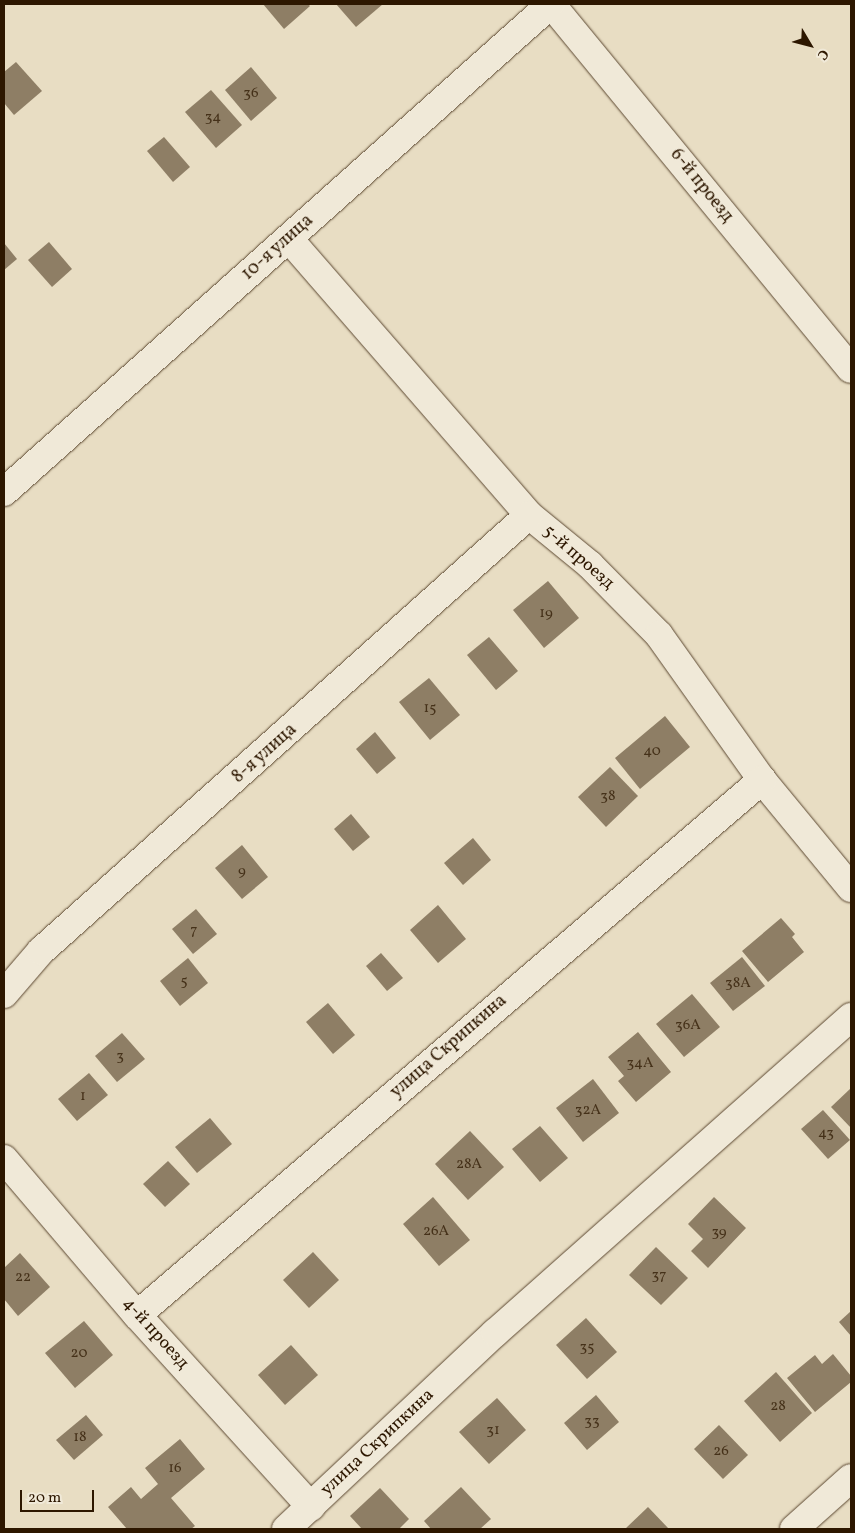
<!DOCTYPE html>
<meta charset="utf-8">
<style>
body{margin:0}
#map{position:relative;width:855px;height:1533px;overflow:hidden;background:#e8ddc3;font-family:Vollkorn,serif}
div>[style]{position:absolute}
.building>*{inset:0;background:#8e7e65}
.roads{filter:drop-shadow(0 0 1px #5c4831) drop-shadow(0 0 1px #5c4831)}
.minor>*{height:28px;margin:-14px;padding:0 14px;transform-origin:14px;border-radius:14px;background:#f0e9d8}
span{translate:-50% -50%;white-space:nowrap;text-align:center;line-height:1.15;-webkit-text-stroke:4px #f0e9d8;paint-order:stroke}
.number-label{font-size:15px;color:#453119}
.number-label span{-webkit-text-stroke-width:0}
.street-label{font-size:18px;color:#2d1700}
.frame{position:absolute;inset:0;border:5px solid #2d1700;pointer-events:none}
.north{position:absolute;left:785px;top:20px;width:50px;height:50px;-webkit-text-stroke:4px #f0e9d8;paint-order:stroke;rotate:127deg;font-size:14px;font-weight:700;line-height:20px;text-align:center;color:#2d1700}
.north::after{content:'';display:block;margin:auto;width:18px;height:22px;background:#2d1700;clip-path:polygon(50% 0,100% 100%,50% 72%,0 100%)}
.scale{position:absolute;left:20px;top:1490px;width:74px;height:22px;box-sizing:border-box;border:2px solid #2d1700;border-top:0;padding-left:6px;font-size:15px;line-height:18px;white-space:nowrap;color:#2d1700;-webkit-text-stroke:4px #f0e9d8;paint-order:stroke}
</style>
<div id="map">
<div class="building">
<div style="clip-path:polygon(263px 4px,308px 4px,310px 6px,284px 29px)"></div>
<div style="clip-path:polygon(336px 4px,383px 4px,356px 27px)"></div>
<div style="clip-path:polygon(16px 62px,42px 91px,14px 115px,4px 103px,4px 72px)"></div>
<div style="clip-path:polygon(251px 67px,277px 98px,251px 121px,225px 90px)"></div>
<div style="clip-path:polygon(211px 90px,242px 125px,216px 148px,185px 112px)"></div>
<div style="clip-path:polygon(164px 137px,190px 167px,173px 182px,147px 151px)"></div>
<div style="clip-path:polygon(49px 242px,72px 269px,52px 287px,28px 260px)"></div>
<div style="clip-path:polygon(4px 243px,17px 259px,4px 270px)"></div>
<div style="clip-path:polygon(548px 581px,579px 618px,544px 648px,513px 610px)"></div>
<div style="clip-path:polygon(489px 637px,518px 671px,496px 690px,467px 655px)"></div>
<div style="clip-path:polygon(429px 678px,460px 715px,430px 740px,399px 702px)"></div>
<div style="clip-path:polygon(665px 716px,690px 747px,640px 789px,615px 758px)"></div>
<div style="clip-path:polygon(375px 732px,396px 758px,377px 774px,356px 749px)"></div>
<div style="clip-path:polygon(610px 767px,638px 796px,606px 827px,578px 797px)"></div>
<div style="clip-path:polygon(351px 814px,370px 837px,353px 851px,334px 829px)"></div>
<div style="clip-path:polygon(473px 838px,491px 860px,463px 885px,444px 863px)"></div>
<div style="clip-path:polygon(242px 845px,268px 877px,242px 899px,215px 868px)"></div>
<div style="clip-path:polygon(438px 905px,466px 939px,438px 963px,410px 930px)"></div>
<div style="clip-path:polygon(196px 909px,217px 934px,193px 954px,172px 929px)"></div>
<div style="clip-path:polygon(781px 918px,795px 934px,792px 937px,804px 952px,768px 982px,742px 951px)"></div>
<div style="clip-path:polygon(381px 953px,403px 978px,387px 991px,366px 966px)"></div>
<div style="clip-path:polygon(742px 957px,765px 986px,733px 1011px,710px 983px)"></div>
<div style="clip-path:polygon(188px 958px,208px 983px,180px 1006px,160px 981px)"></div>
<div style="clip-path:polygon(692px 994px,720px 1027px,684px 1057px,656px 1024px)"></div>
<div style="clip-path:polygon(328px 1003px,355px 1035px,333px 1054px,306px 1022px)"></div>
<div style="clip-path:polygon(638px 1032px,671px 1072px,636px 1102px,618px 1081px,624px 1076px,608px 1057px)"></div>
<div style="clip-path:polygon(122px 1033px,145px 1059px,117px 1082px,95px 1056px)"></div>
<div style="clip-path:polygon(89px 1073px,108px 1095px,77px 1121px,58px 1099px)"></div>
<div style="clip-path:polygon(593px 1079px,619px 1113px,583px 1142px,556px 1108px)"></div>
<div style="clip-path:polygon(851px 1088px,851px 1128px,831px 1107px)"></div>
<div style="clip-path:polygon(823px 1110px,850px 1140px,828px 1159px,801px 1129px)"></div>
<div style="clip-path:polygon(210px 1118px,232px 1144px,197px 1173px,175px 1147px)"></div>
<div style="clip-path:polygon(540px 1126px,568px 1158px,540px 1182px,512px 1149px)"></div>
<div style="clip-path:polygon(470px 1131px,504px 1167px,468px 1200px,435px 1164px)"></div>
<div style="clip-path:polygon(168px 1161px,190px 1184px,165px 1207px,143px 1184px)"></div>
<div style="clip-path:polygon(433px 1197px,470px 1240px,439px 1266px,403px 1224px)"></div>
<div style="clip-path:polygon(714px 1197px,746px 1228px,708px 1268px,691px 1251px,703px 1239px,688px 1224px)"></div>
<div style="clip-path:polygon(656px 1247px,688px 1278px,661px 1305px,629px 1275px)"></div>
<div style="clip-path:polygon(313px 1252px,339px 1280px,309px 1308px,283px 1280px)"></div>
<div style="clip-path:polygon(20px 1253px,50px 1287px,18px 1316px,4px 1299px,4px 1268px)"></div>
<div style="clip-path:polygon(851px 1311px,851px 1336px,839px 1322px)"></div>
<div style="clip-path:polygon(586px 1318px,617px 1352px,587px 1379px,556px 1345px)"></div>
<div style="clip-path:polygon(84px 1321px,113px 1355px,75px 1388px,45px 1353px)"></div>
<div style="clip-path:polygon(291px 1345px,318px 1375px,285px 1405px,258px 1375px)"></div>
<div style="clip-path:polygon(833px 1354px,851px 1376px,851px 1382px,815px 1412px,787px 1378px,815px 1355px,822px 1364px)"></div>
<div style="clip-path:polygon(776px 1372px,812px 1413px,780px 1442px,744px 1401px)"></div>
<div style="clip-path:polygon(596px 1395px,619px 1422px,587px 1450px,564px 1423px)"></div>
<div style="clip-path:polygon(497px 1398px,526px 1430px,489px 1464px,459px 1432px)"></div>
<div style="clip-path:polygon(86px 1415px,103px 1435px,74px 1460px,56px 1440px)"></div>
<div style="clip-path:polygon(719px 1425px,748px 1455px,723px 1479px,694px 1449px)"></div>
<div style="clip-path:polygon(180px 1439px,205px 1469px,171px 1498px,195px 1526px,191px 1529px,127px 1529px,108px 1507px,131px 1487px,141px 1499px,158px 1484px,145px 1468px)"></div>
<div style="clip-path:polygon(461px 1487px,491px 1519px,480px 1529px,431px 1529px,424px 1521px)"></div>
<div style="clip-path:polygon(380px 1488px,409px 1519px,399px 1529px,362px 1529px,350px 1516px)"></div>
<div style="clip-path:polygon(648px 1507px,669px 1529px,625px 1529px)"></div>
</div>
<div class="roads">
<div class="minor">
<div style="left:551px;top:4px;width:472px;rotate:50.6deg"></div>
<div style="left:289px;top:239px;width:366px;rotate:49deg"></div>
<div style="left:529px;top:515px;width:79px;rotate:39.3deg"></div>
<div style="left:590px;top:565px;width:98px;rotate:45.4deg"></div>
<div style="left:659px;top:635px;width:178px;rotate:54.6deg"></div>
<div style="left:762px;top:780px;width:140px;rotate:50.5deg"></div>
<div style="left:4px;top:492px;width:733px;rotate:-41.74deg"></div>
<div style="left:4px;top:994px;width:57px;rotate:-49.3deg"></div>
<div style="left:41px;top:951px;width:654px;rotate:-41.78deg"></div>
<div style="left:4px;top:1159px;width:205px;rotate:49.6deg"></div>
<div style="left:137px;top:1315px;width:259px;rotate:47.8deg"></div>
<div style="left:137px;top:1315px;width:823px;rotate:-40.56deg"></div>
<div style="left:286px;top:1529px;width:287px;rotate:-43.2deg"></div>
<div style="left:495px;top:1333px;width:476px;rotate:-41.6deg"></div>
<div style="left:794px;top:1529px;width:76px;rotate:-41.8deg"></div>
</div>
</div>
<div class="number-label">
<span style="left:251px;top:94px">36</span>
<span style="left:213px;top:118px">34</span>
<span style="left:546px;top:614px">19</span>
<span style="left:430px;top:709px">15</span>
<span style="left:652px;top:752px">40</span>
<span style="left:608px;top:797px">38</span>
<span style="left:242px;top:872px">9</span>
<span style="left:194px;top:931px">7</span>
<span style="left:184px;top:982px">5</span>
<span style="left:738px;top:984px">38А</span>
<span style="left:688px;top:1026px">36А</span>
<span style="left:120px;top:1057px">3</span>
<span style="left:640px;top:1064px">34А</span>
<span style="left:83px;top:1097px">1</span>
<span style="left:588px;top:1111px">32А</span>
<span style="left:826px;top:1134px">43</span>
<span style="left:469px;top:1165px">28А</span>
<span style="left:436px;top:1232px">26А</span>
<span style="left:719px;top:1233px">39</span>
<span style="left:659px;top:1276px">37</span>
<span style="left:23px;top:1278px">22</span>
<span style="left:587px;top:1348px">35</span>
<span style="left:79px;top:1354px">20</span>
<span style="left:778px;top:1407px">28</span>
<span style="left:592px;top:1422px">33</span>
<span style="left:493px;top:1431px">31</span>
<span style="left:80px;top:1438px">18</span>
<span style="left:721px;top:1452px">26</span>
<span style="left:175px;top:1469px">16</span>
</div>
<div class="street-label">
<span style="left:701px;top:186px;rotate:51deg">6-й проезд</span>
<span style="left:278px;top:248px;rotate:-42deg">10-я улица</span>
<span style="left:578px;top:558px;rotate:41deg">5-й проезд</span>
<span style="left:265px;top:754px;rotate:-42deg">8-я улица</span>
<span style="left:449px;top:1047px;rotate:-41deg">улица Скрипкина</span>
<span style="left:155px;top:1334px;rotate:48deg">4-й проезд</span>
<span style="left:378px;top:1443px;rotate:-43deg">улица Скрипкина</span>
</div>
<div class="frame"></div>
<div class="north">С</div>
<div class="scale">20 m</div>
</div>
